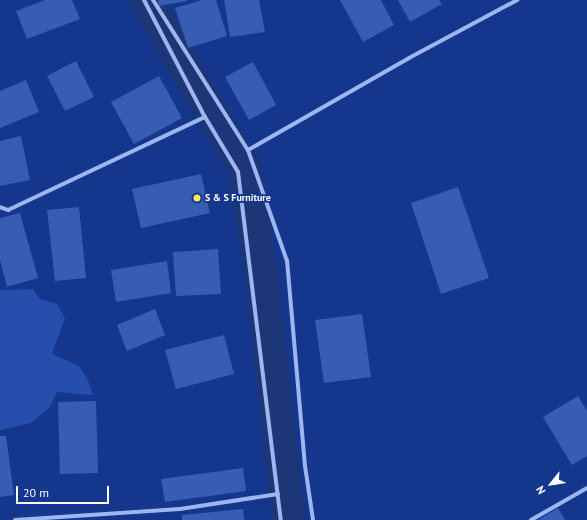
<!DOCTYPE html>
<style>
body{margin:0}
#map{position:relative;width:587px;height:520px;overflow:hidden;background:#14368d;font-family:"PT Sans",sans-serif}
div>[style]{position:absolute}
.green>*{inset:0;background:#264eac}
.canal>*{height:33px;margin:-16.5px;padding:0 16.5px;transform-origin:16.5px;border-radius:16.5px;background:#1c3677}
.building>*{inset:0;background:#385cb4}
.minor>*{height:4px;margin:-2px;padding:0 2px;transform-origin:2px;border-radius:2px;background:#9db6f0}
.dots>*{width:11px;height:11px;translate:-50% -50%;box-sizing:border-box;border:2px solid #14368d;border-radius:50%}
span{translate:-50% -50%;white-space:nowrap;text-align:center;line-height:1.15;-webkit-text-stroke:3.5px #14368d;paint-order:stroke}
.poi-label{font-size:10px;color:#fff;font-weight:700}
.left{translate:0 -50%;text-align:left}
.north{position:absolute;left:531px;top:464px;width:40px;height:40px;-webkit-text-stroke:3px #14368d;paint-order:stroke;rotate:240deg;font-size:11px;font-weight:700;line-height:16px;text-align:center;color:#fff}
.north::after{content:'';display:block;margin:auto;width:14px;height:18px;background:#fff;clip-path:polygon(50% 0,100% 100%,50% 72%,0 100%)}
.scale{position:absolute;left:16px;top:486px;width:93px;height:18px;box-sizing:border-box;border:2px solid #fff;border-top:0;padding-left:5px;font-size:12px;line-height:14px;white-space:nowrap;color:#fff;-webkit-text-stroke:3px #14368d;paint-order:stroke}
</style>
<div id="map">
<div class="green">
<div style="clip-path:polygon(33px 289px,40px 299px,57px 304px,65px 318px,52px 354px,79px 366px,87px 378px,93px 395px,57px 392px,50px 407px,31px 423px,0 430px,0 290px)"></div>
</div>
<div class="canal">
<div style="left:145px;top:0;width:195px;rotate:59.5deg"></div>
<div style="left:244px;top:168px;width:118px;rotate:81.3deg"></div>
<div style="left:262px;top:285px;width:236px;rotate:83.7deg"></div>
</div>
<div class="building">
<div style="clip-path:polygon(45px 0,72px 0,80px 19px,27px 39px,16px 11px)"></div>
<div style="clip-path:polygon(158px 0,187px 0,187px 1px,159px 6px)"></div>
<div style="clip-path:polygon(202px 0,216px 0,227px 36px,188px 48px,175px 8px)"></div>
<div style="clip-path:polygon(224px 0,259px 0,265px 32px,230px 37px)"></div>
<div style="clip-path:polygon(340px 0,381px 0,394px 25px,363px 42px)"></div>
<div style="clip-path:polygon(398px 0,439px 0,442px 4px,410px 22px)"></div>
<div style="clip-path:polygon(76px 61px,94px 97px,65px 111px,47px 76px)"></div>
<div style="clip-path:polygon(253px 62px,276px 105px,249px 120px,225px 77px)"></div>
<div style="clip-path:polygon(159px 76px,182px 118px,134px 144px,111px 102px)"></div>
<div style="clip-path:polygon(26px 80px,39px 112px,0 128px,0 91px)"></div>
<div style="clip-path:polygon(21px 136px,30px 180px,0 186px,0 141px)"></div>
<div style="clip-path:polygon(201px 174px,210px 213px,141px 228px,132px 189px)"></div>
<div style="clip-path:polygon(458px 187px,489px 278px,441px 294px,411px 203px)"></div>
<div style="clip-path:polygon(79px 207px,86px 278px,55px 281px,47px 210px)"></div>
<div style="clip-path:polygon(20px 213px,38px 278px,7px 287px,0 260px,0 218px)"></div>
<div style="clip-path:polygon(218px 249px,221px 294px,176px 296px,173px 252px)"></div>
<div style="clip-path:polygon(167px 261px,171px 293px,116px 302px,111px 270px)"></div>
<div style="clip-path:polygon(155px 309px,165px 335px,127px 351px,117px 325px)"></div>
<div style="clip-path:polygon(362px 314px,371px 377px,324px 383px,315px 320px)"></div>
<div style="clip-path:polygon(224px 335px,234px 374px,176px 389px,165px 350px)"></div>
<div style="clip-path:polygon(578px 396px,587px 411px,587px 456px,572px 465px,543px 417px)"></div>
<div style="clip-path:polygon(96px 401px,98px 473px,60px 474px,58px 402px)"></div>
<div style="clip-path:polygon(0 436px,6px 436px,14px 495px,0 497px)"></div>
<div style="clip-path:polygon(243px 468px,246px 491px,165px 502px,161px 479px)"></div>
<div style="clip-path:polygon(558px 508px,565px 520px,538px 520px)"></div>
<div style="clip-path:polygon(243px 509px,244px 520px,182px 520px,182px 515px)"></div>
</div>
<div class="minor">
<div style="left:144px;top:0;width:132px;rotate:62.5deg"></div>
<div style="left:205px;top:117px;width:64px;rotate:59deg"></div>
<div style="left:238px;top:172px;width:351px;rotate:83deg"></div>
<div style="left:153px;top:0;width:178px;rotate:57.7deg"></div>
<div style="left:0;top:207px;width:9px;rotate:21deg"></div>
<div style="left:8px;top:210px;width:218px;rotate:-25.3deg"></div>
<div style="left:15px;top:520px;width:165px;rotate:-3.8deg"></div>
<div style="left:180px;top:509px;width:99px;rotate:-8.7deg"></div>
<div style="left:313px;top:520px;width:55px;rotate:-98.4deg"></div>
<div style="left:305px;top:466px;width:206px;rotate:-95deg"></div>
<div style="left:287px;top:261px;width:118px;rotate:-109.4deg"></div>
<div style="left:248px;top:150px;width:185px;rotate:-29.7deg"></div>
<div style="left:409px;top:58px;width:123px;rotate:-28.2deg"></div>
<div style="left:531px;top:520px;width:64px;rotate:-29.7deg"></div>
</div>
<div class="dots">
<div style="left:197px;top:198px;background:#ffe95d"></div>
</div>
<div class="poi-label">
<span class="left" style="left:205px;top:198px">S &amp; S Furniture</span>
</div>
<div class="north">N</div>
<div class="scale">20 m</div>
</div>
